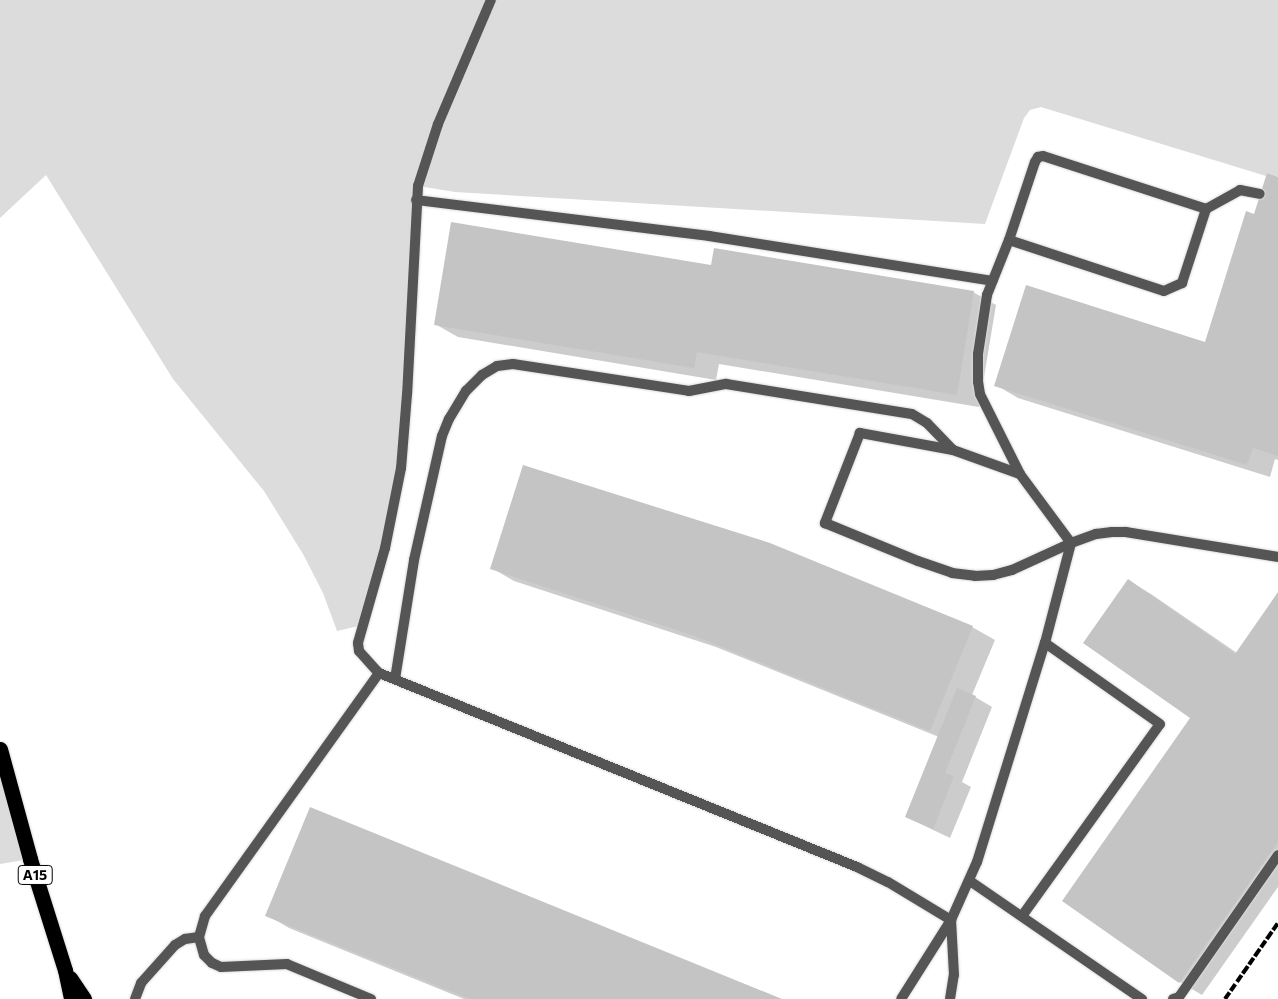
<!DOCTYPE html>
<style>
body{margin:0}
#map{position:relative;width:1278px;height:999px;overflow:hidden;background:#fff;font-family:Commissioner,sans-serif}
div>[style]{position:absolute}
.green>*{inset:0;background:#dcdcdc}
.shadow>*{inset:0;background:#0003}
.building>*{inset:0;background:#c4c4c4}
.roads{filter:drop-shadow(0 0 1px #dbdbdb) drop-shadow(0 0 1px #dbdbdb)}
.lane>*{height:10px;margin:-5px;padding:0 5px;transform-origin:5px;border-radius:5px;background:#555}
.street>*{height:10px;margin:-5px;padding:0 5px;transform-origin:5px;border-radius:5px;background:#555}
.highway>*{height:15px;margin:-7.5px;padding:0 7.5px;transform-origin:7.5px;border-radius:7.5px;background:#000}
.rail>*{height:4px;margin-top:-2px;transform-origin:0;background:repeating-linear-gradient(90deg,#000 0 8px,transparent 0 10.5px)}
span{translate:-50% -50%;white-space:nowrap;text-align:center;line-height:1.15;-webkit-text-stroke:4px #fff;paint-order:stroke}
.shield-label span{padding:1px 4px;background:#fff;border:1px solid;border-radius:4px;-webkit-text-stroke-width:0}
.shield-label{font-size:14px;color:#000;font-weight:700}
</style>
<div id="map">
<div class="green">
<div style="clip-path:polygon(0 0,1278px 0,1278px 177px,1267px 173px,1266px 176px,1041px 107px,1030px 110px,1024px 118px,985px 224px,455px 192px,418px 186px,401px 468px,363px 625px,337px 631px,323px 593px,303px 554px,264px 491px,173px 379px,46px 175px,0 218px)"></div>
<div style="clip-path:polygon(0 749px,30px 859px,0 864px)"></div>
</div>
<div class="shadow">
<div style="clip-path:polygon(1278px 178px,1278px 460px,1275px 459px,1270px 477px,1018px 398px,996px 385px,1206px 343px)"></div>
<div style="clip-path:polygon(973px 292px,996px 305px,979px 407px,719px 364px,716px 380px,458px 337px,435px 324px)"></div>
<div style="clip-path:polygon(492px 568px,972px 627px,995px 640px,972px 695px,992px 707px,962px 782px,971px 787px,950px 838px,906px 817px,939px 737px,716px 647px,514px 581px)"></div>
<div style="clip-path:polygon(1129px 581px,1151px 594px,1237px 653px,1278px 594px,1278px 887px,1202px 995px,1180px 982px,1063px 901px,1192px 718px)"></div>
<div style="clip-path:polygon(267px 915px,779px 999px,464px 999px,289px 928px)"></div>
</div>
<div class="building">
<div style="clip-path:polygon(1267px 173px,1278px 177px,1278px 456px,1253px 448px,1247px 465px,994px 386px,1026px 285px,1205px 342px,1246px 211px,1254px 214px)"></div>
<div style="clip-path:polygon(451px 222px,711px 265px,714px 248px,974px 291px,957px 395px,697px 352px,694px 368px,434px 325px)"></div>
<div style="clip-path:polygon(523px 465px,770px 543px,973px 626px,930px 731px,692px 635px,490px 569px)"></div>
<div style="clip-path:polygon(1128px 579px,1235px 654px,1278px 592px,1278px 842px,1179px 983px,1062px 901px,1190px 718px,1083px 643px)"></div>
<div style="clip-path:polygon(957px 688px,976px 696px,945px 773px,954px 776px,933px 829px,905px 817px)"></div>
<div style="clip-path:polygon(310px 807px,782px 999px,470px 999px,265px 916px)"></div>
</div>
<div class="roads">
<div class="lane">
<div style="left:418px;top:186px;width:208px;rotate:93deg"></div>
<div style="left:407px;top:394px;width:74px;rotate:94.6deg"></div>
<div style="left:401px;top:468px;width:82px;rotate:101.3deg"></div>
<div style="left:385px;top:548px;width:99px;rotate:105.9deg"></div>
<div style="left:358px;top:643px;width:8px;rotate:83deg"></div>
<div style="left:359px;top:651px;width:30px;rotate:48deg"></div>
<div style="left:379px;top:673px;width:516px;rotate:22.09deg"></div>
<div style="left:857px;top:867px;width:34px;rotate:26deg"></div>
<div style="left:888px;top:882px;width:74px;rotate:31.1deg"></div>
<div style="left:951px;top:920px;width:93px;rotate:122.3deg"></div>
<div style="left:416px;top:200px;width:295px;rotate:7deg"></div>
<div style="left:709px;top:236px;width:287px;rotate:9deg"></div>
<div style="left:1009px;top:240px;width:163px;rotate:18.2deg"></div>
<div style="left:1164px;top:291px;width:20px;rotate:-24deg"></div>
<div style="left:1182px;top:283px;width:78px;rotate:-72deg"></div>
<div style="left:953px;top:450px;width:95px;rotate:-169.6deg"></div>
<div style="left:860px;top:433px;width:97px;rotate:111.3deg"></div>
<div style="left:825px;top:523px;width:100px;rotate:22.2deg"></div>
<div style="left:918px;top:561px;width:36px;rotate:19deg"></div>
<div style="left:952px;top:573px;width:23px;rotate:7deg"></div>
<div style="left:975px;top:576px;width:18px;rotate:-3deg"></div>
<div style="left:993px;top:575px;width:20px;rotate:-15deg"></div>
<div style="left:1012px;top:570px;width:65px;rotate:-24.6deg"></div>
<div style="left:1071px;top:543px;width:27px;rotate:-20deg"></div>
<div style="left:1096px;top:534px;width:16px;rotate:-7deg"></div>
<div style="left:1112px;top:532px;width:14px"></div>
<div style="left:1126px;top:532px;width:154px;rotate:9.3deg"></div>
<div style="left:395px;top:679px;width:121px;rotate:-80.9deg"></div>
<div style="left:414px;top:560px;width:127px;rotate:-77.3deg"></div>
<div style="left:442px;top:436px;width:18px;rotate:-68deg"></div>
<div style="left:449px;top:419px;width:33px;rotate:-59deg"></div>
<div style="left:466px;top:391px;width:23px;rotate:-45deg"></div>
<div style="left:482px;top:375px;width:17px;rotate:-31deg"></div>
<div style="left:497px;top:366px;width:16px;rotate:-7deg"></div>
<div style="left:513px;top:364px;width:178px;rotate:8.7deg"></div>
<div style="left:689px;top:391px;width:38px;rotate:-11deg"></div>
<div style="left:726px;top:384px;width:188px;rotate:9.2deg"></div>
<div style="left:912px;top:414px;width:17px;rotate:31deg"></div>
<div style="left:927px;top:423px;width:37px;rotate:46deg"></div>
<div style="left:953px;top:450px;width:71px;rotate:19.7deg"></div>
<div style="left:970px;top:881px;width:209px;rotate:34.5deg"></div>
<div style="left:1022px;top:916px;width:236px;rotate:-54.3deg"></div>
<div style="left:1160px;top:724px;width:141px;rotate:-144.8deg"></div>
<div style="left:135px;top:999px;width:17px;rotate:-69deg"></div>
<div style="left:141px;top:983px;width:51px;rotate:-48.2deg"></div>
<div style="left:175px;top:945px;width:12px;rotate:-31deg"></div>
<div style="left:185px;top:939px;width:14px;rotate:-8deg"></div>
<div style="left:371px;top:999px;width:91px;rotate:-157.4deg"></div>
<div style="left:287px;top:964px;width:66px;rotate:177.4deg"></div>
<div style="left:221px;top:967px;width:10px;rotate:-156deg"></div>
<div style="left:212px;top:963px;width:11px;rotate:-135deg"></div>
<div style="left:204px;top:955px;width:19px;rotate:-106deg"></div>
<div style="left:199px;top:937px;width:22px;rotate:-74deg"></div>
<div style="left:205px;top:916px;width:299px;rotate:-54.4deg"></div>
<div style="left:950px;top:999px;width:24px;rotate:-81deg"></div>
<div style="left:954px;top:975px;width:55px;rotate:-93.1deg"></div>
<div style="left:951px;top:920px;width:64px;rotate:-65.9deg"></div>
<div style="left:977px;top:862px;width:229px;rotate:-72.8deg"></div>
<div style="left:1045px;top:643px;width:103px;rotate:-75.4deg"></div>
<div style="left:1071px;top:543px;width:86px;rotate:-126.5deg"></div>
<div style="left:1020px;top:474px;width:89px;rotate:-116.6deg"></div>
<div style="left:980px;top:394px;width:12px;rotate:-99deg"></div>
<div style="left:978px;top:382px;width:28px;rotate:-90deg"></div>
<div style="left:978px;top:354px;width:60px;rotate:-81.3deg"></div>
<div style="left:987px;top:295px;width:59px;rotate:-68.2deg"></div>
<div style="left:1009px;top:240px;width:82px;rotate:-71.6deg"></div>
<div style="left:1035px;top:162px;width:6px;rotate:-59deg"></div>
<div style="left:1038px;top:157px;width:5px;rotate:-11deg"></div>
<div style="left:1043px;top:156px;width:171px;rotate:18deg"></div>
<div style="left:1206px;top:209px;width:39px;rotate:-29deg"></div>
<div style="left:1240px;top:190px;width:20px;rotate:11deg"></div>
<div style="left:1173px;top:999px;width:6px;rotate:-18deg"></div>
<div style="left:1179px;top:997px;width:173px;rotate:-55.1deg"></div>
</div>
<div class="street">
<div style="left:418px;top:186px;width:65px;rotate:-72.1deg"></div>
<div style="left:438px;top:124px;width:135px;rotate:-66.9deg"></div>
</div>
<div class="highway">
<div style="left:0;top:749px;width:114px;rotate:74.7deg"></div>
<div style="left:30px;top:859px;width:116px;rotate:72.5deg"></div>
<div style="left:65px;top:970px;width:30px;rotate:78deg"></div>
<div style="left:70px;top:978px;width:25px;rotate:56deg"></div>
</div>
</div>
<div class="rail">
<div style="left:1225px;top:999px;width:93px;rotate:-55.1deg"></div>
</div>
<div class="shield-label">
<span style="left:35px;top:875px">A15</span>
</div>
</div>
